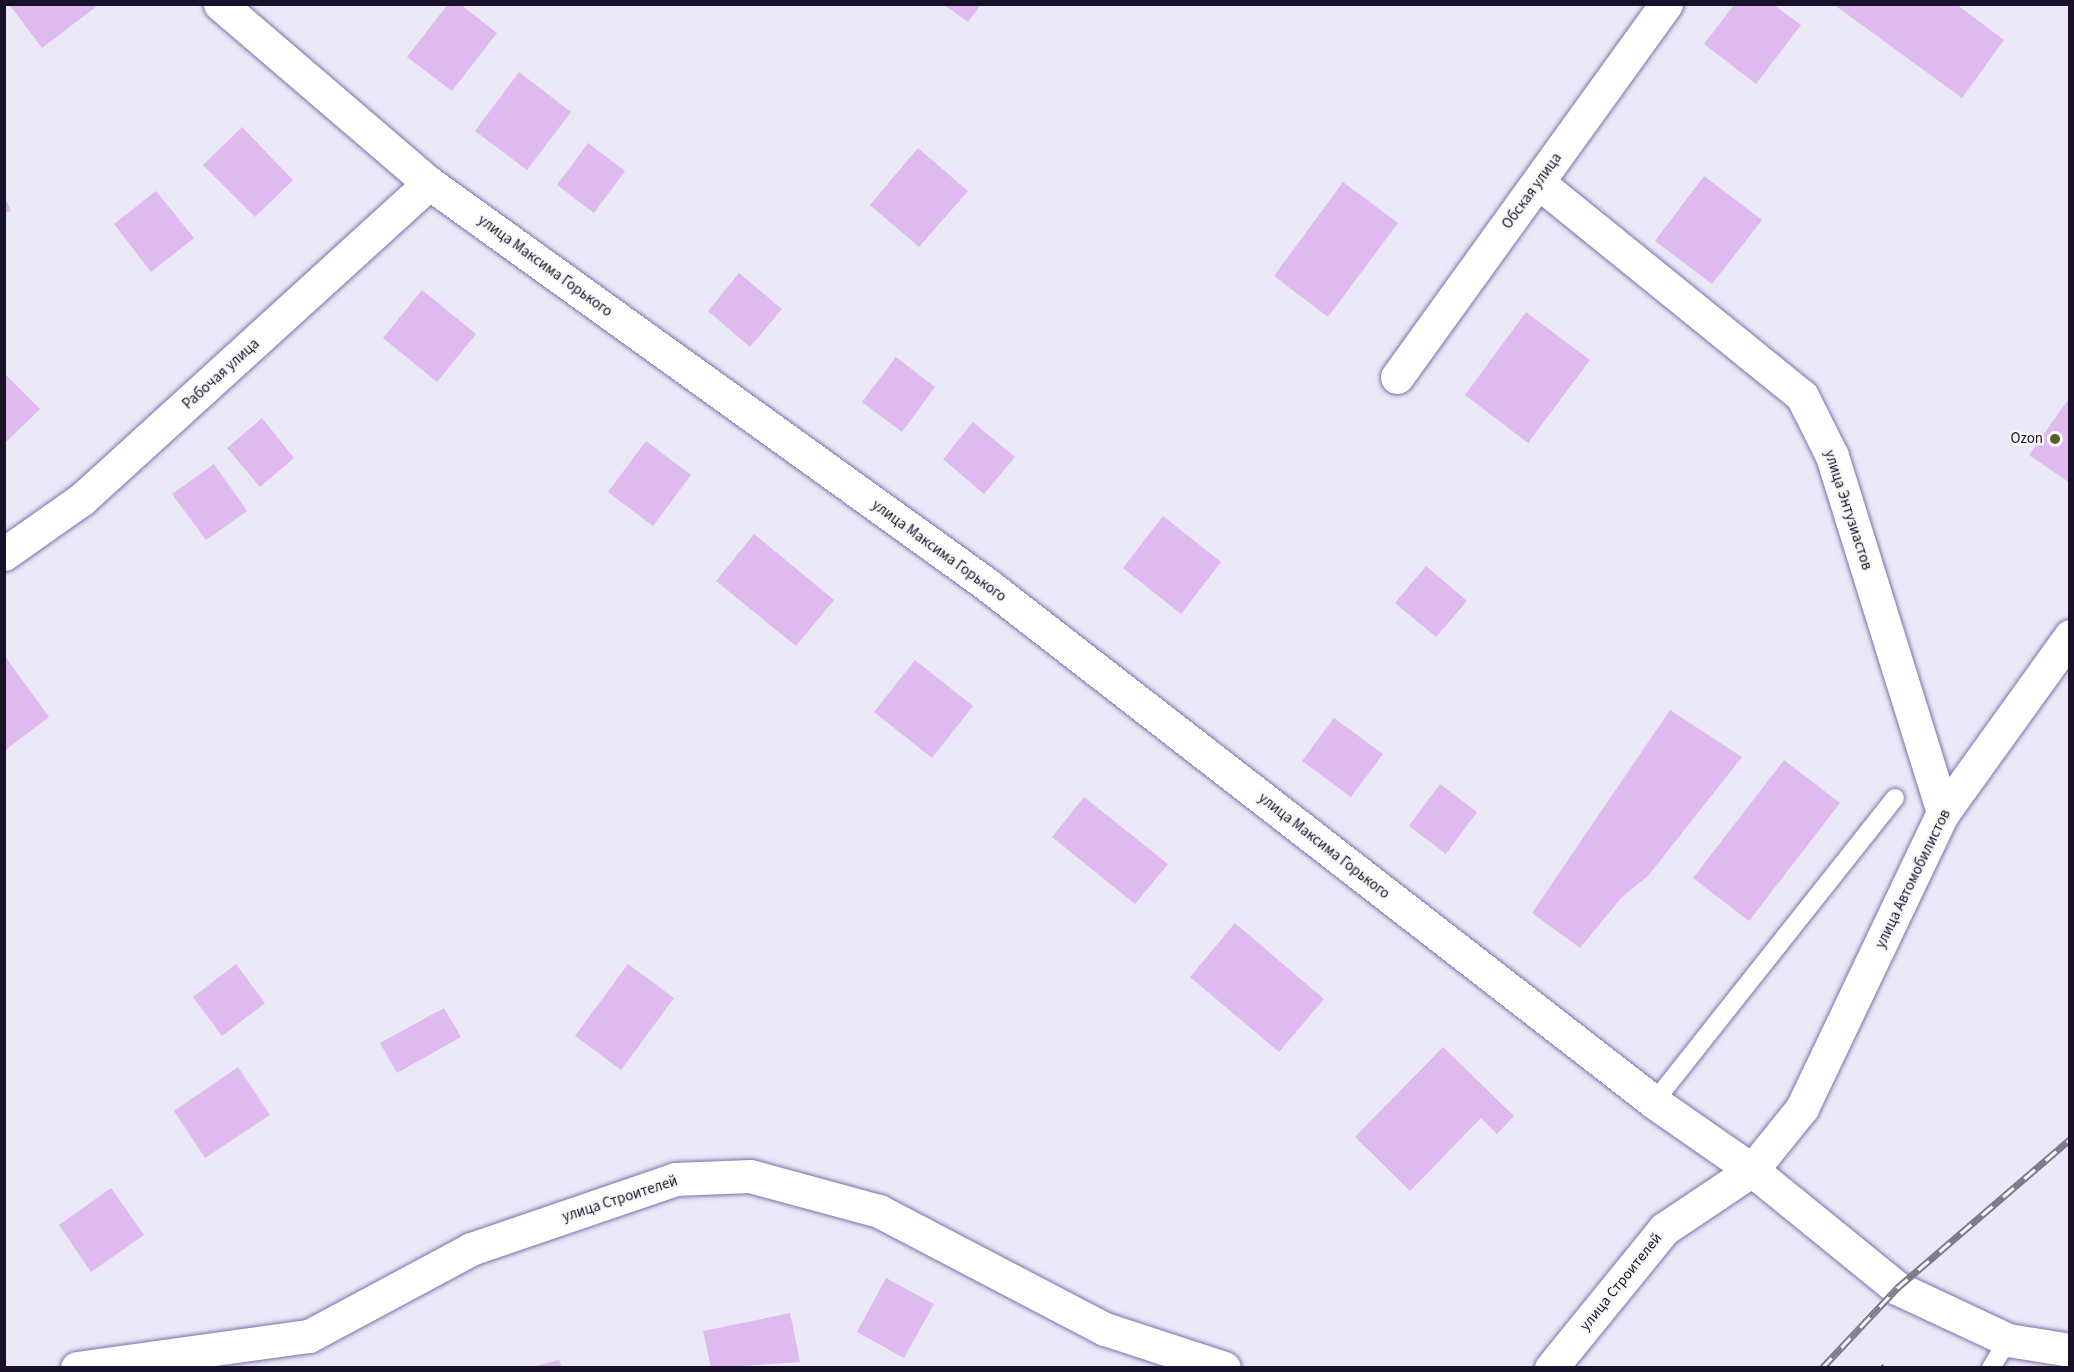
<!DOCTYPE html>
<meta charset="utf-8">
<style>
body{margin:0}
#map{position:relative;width:2074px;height:1372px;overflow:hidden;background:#ebe9f7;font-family:"Source Sans 3",sans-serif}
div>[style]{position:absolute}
.building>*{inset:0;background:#debaee}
.roads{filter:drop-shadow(0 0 2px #7e6eac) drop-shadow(0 0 2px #7e6eac)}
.lane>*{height:18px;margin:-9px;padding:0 9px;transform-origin:9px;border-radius:9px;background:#fff}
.street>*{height:33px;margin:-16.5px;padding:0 16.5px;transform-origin:16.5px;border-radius:16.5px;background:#fff}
.secondary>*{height:33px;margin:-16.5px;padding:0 16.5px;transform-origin:16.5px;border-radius:16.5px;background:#fff}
.rail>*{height:7px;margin-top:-3.5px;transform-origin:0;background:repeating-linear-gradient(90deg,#f8f8f8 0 14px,#7f7a8e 0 28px);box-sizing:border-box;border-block:2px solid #7f7a8e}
.dots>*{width:16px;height:16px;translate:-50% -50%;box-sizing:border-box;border:3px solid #f8f8f8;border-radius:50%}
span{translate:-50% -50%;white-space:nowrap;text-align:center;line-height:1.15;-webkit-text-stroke:4.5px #f8f8f8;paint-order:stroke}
.street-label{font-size:15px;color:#181129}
.poi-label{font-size:15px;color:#181129}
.right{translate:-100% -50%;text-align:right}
.frame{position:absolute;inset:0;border:6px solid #181129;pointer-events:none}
</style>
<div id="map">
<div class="building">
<div style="clip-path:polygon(9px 4px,96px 4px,97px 6px,42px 48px)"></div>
<div style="clip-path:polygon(448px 4px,460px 4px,497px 33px,452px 91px,407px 57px)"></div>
<div style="clip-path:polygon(943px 4px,981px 4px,968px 22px)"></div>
<div style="clip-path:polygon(1833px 4px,1956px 4px,2004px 40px,1962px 98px)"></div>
<div style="clip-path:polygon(1734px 5px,1774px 5px,1801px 25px,1756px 84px,1704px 44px)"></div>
<div style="clip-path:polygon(519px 72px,571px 112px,527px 170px,475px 131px)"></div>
<div style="clip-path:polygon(242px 127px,293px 180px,255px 217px,203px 165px)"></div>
<div style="clip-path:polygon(588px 143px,625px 171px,594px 213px,557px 185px)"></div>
<div style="clip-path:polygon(918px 148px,968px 191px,919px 247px,870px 205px)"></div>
<div style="clip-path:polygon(1704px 176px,1762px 220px,1712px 284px,1655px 241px)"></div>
<div style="clip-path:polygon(1343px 182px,1398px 223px,1328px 317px,1274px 276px)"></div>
<div style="clip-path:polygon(156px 191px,194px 238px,151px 272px,114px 224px)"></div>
<div style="clip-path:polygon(4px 195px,11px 211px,4px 213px)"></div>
<div style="clip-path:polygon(739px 273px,782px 309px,750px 347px,708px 311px)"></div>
<div style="clip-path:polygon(422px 290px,476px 334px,437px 382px,383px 338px)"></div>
<div style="clip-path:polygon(1526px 312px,1590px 360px,1528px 443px,1465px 395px)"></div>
<div style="clip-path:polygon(896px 357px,935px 387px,902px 432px,862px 402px)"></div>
<div style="clip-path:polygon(6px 375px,40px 409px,4px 444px,4px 377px)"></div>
<div style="clip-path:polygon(2070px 397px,2070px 483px,2029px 455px)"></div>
<div style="clip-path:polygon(262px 418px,294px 458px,260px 487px,227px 448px)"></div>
<div style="clip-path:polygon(973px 422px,1015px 457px,984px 494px,943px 459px)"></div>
<div style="clip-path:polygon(646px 441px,691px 475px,653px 526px,608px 492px)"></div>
<div style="clip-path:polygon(214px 464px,247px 511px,206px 540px,172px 494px)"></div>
<div style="clip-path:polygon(1163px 516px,1221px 562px,1181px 614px,1123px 568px)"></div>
<div style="clip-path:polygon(754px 534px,834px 600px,796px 646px,716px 581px)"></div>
<div style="clip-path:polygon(1426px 566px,1467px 601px,1436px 637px,1395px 603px)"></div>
<div style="clip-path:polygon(4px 655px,49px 717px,4px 751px)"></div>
<div style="clip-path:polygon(915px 660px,973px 706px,932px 758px,874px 712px)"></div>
<div style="clip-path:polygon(1670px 710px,1742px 757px,1648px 876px,1622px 897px,1580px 948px,1532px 913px)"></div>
<div style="clip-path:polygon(1334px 718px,1383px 754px,1351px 797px,1302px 761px)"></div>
<div style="clip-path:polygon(1784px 760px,1840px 803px,1749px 921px,1693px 878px)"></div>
<div style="clip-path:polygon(1440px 784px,1477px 812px,1446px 854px,1409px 826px)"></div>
<div style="clip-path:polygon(1084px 797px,1168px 864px,1135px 904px,1052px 837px)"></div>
<div style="clip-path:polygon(1235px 923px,1324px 999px,1279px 1052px,1190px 977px)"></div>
<div style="clip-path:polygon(236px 964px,265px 1003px,222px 1036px,193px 997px)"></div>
<div style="clip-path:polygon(628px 964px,674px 998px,621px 1070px,575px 1036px)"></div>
<div style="clip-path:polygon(444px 1008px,461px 1037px,397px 1073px,380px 1043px)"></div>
<div style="clip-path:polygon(1443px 1047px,1514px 1116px,1497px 1134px,1481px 1118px,1410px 1191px,1355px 1137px)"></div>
<div style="clip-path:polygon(238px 1067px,270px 1115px,205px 1158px,174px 1111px)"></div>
<div style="clip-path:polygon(111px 1188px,144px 1235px,91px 1272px,59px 1225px)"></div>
<div style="clip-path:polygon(886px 1278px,934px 1304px,904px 1358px,857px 1332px)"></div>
<div style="clip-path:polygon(790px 1313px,800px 1362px,711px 1368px,703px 1331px)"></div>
<div style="clip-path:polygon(559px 1360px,562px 1368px,533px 1368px,532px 1367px)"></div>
</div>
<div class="roads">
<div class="lane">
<div style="left:1654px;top:1102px;width:388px;rotate:-51.6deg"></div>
<div style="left:1991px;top:1368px;width:33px;rotate:-59deg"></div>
</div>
<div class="street">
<div style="left:1539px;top:183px;width:338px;rotate:39deg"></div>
<div style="left:1802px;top:396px;width:67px;rotate:63.4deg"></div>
<div style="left:1832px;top:456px;width:374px;rotate:72.7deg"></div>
<div style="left:1397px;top:377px;width:460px;rotate:-54.2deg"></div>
<div style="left:4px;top:554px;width:95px;rotate:-35.2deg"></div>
<div style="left:82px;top:499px;width:469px;rotate:-42.3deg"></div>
<div style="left:77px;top:1368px;width:234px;rotate:-7.9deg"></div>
<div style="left:309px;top:1336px;width:184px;rotate:-28.2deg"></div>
<div style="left:471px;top:1249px;width:216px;rotate:-18.9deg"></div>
<div style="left:675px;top:1179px;width:75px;rotate:-2.3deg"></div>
<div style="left:750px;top:1176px;width:134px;rotate:15.2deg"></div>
<div style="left:879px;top:1211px;width:255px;rotate:27.6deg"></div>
<div style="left:1105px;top:1329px;width:125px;rotate:18.1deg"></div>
<div style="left:1551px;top:1368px;width:179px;rotate:-50.9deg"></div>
<div style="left:1664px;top:1229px;width:106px;rotate:-33.8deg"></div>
<div style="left:1752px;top:1170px;width:80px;rotate:-51.1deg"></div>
<div style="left:1802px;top:1108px;width:327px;rotate:-64.5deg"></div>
<div style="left:1943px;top:813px;width:218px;rotate:-54.3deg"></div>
</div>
<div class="secondary">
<div style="left:220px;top:4px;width:275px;rotate:40.6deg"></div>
<div style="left:429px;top:183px;width:685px;rotate:35.73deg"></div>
<div style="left:985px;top:583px;width:847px;rotate:37.8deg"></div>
<div style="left:1654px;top:1102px;width:119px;rotate:34.8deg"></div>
<div style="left:1752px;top:1170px;width:187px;rotate:39.1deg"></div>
<div style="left:1897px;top:1288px;width:123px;rotate:25.1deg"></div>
<div style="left:2008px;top:1340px;width:63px;rotate:9.2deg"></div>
</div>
</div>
<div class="rail">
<div style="left:1822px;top:1368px;width:110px;rotate:-46.8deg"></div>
<div style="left:1897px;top:1288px;width:228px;rotate:-40.7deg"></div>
<div style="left:1883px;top:1368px;width:3px;rotate:-45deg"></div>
</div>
<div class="dots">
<div style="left:2055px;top:439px;background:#565c2b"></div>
</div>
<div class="street-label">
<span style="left:1532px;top:191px;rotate:-54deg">Обская улица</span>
<span style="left:545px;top:266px;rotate:36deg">улица Максима Горького</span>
<span style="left:221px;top:374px;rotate:-42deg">Рабочая улица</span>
<span style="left:1848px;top:510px;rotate:72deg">улица Энтузиастов</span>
<span style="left:939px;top:551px;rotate:36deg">улица Максима Горького</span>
<span style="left:1324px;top:846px;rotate:38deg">улица Максима Горького</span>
<span style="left:1913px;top:879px;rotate:-64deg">улица Автомобилистов</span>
<span style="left:620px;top:1199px;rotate:-18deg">улица Строителей</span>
<span style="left:1621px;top:1282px;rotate:-51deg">улица Строителей</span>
</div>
<div class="poi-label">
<span class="right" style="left:2043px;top:439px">Ozon</span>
</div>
<div class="frame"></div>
</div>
